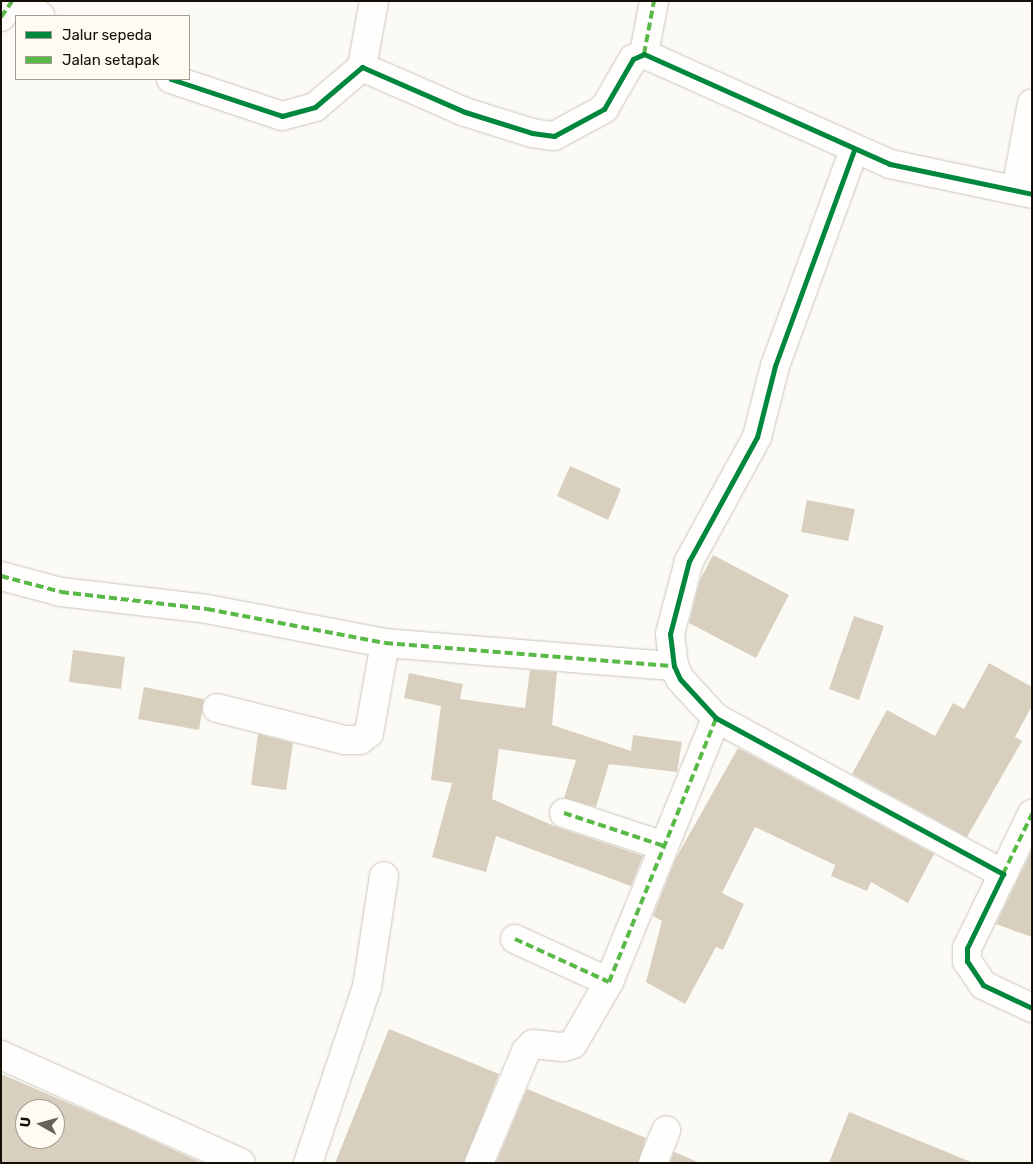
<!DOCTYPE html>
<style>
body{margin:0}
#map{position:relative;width:1033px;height:1164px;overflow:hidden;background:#fcfaf4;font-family:Rubik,sans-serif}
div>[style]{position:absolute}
.building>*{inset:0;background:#d8cfbf}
.roads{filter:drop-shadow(0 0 1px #c9c6bf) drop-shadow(0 0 1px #c9c6bf)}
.minor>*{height:28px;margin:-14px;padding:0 14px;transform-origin:14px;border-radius:14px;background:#fffefd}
.quiet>*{height:4px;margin-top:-2px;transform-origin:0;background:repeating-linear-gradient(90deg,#58b947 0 8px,transparent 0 12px)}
.cycleway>*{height:5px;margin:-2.5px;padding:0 2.5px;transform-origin:2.5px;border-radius:2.5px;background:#00873e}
span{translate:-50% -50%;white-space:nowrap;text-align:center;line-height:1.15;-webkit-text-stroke:5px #fffbf1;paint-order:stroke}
.frame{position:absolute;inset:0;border:2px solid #141008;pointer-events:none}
.legend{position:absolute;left:15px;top:15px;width:175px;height:65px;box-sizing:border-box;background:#fffbf1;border:1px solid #a19d94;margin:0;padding:6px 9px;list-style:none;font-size:15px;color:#141008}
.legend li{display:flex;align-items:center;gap:10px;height:25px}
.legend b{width:25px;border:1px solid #a19d94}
.north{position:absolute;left:15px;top:1099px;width:50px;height:50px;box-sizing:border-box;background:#fffbf1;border:1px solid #a19d94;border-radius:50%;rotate:277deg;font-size:14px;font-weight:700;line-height:20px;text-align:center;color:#141008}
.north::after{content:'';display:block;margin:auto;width:18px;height:22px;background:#65625b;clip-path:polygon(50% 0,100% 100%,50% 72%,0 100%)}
</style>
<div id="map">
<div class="building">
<div style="clip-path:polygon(570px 466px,621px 489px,608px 520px,557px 496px)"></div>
<div style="clip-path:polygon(807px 500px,855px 509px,848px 541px,801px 532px)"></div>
<div style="clip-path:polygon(713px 555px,789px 595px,756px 658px,689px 623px,700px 580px)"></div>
<div style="clip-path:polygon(854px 616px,884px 626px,859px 700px,829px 689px)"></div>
<div style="clip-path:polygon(73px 650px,125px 657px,121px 689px,69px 682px)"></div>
<div style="clip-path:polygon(989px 663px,1032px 687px,1032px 706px,1015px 737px,1022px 741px,967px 837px,852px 774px,887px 710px,935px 736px,953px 703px,964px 709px)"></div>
<div style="clip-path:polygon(530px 670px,557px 672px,552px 725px,631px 751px,633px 735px,682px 742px,677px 772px,609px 764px,596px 807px,564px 798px,576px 760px,499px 749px,492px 799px,559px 828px,643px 856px,631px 886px,496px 836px,486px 872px,432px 857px,452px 783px,431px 780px,441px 706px,404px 698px,409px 673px,463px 684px,460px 699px,525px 708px)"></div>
<div style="clip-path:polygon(144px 687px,204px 699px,199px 730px,138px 719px)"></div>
<div style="clip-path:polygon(258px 734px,293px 743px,286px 790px,251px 785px)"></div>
<div style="clip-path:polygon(738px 748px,934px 854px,908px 903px,871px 882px,867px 891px,831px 876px,835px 865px,755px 827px,722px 893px,744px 904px,723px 950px,716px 947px,685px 1004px,646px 982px,662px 921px,653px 916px,676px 858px)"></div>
<div style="clip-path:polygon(1032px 850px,1032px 937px,996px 924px)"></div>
<div style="clip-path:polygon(389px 1029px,499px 1074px,464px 1163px,335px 1163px)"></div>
<div style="clip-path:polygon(evenodd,1px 1074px,117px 1124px,202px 1163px,1px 1163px,1px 1074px,25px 1109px,55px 1109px,55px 1139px,25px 1139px,25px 1109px)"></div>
<div style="clip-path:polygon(527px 1089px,646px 1138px,638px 1163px,496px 1163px)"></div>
<div style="clip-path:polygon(849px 1112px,971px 1162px,971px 1163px,829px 1163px)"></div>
<div style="clip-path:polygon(674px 1152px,698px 1162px,698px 1163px,670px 1163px)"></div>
</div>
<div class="roads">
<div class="minor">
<div style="left:23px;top:1px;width:23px;rotate:41deg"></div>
<div style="left:1px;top:17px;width:19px;rotate:-55deg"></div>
<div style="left:644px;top:54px;width:54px;rotate:-79.3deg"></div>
<div style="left:362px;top:67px;width:67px;rotate:-79.7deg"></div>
<div style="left:171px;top:79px;width:117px;rotate:18.4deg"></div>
<div style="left:282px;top:116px;width:34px;rotate:-15deg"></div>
<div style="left:315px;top:107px;width:62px;rotate:-40.4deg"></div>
<div style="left:362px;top:67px;width:112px;rotate:23.6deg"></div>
<div style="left:465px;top:112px;width:70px;rotate:17.4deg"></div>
<div style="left:532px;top:133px;width:22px;rotate:8deg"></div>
<div style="left:554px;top:136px;width:57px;rotate:-28.4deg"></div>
<div style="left:604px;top:109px;width:58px;rotate:-59.9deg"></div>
<div style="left:633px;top:59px;width:12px;rotate:-24deg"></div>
<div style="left:644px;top:54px;width:269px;rotate:24.1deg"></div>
<div style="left:890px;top:164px;width:145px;rotate:11.9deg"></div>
<div style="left:854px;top:150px;width:230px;rotate:110.1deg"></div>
<div style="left:775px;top:366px;width:73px;rotate:104.2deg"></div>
<div style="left:757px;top:437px;width:141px;rotate:118.7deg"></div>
<div style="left:689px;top:561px;width:75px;rotate:104.6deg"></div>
<div style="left:670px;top:634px;width:32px;rotate:83deg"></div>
<div style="left:674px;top:666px;width:14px;rotate:65deg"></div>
<div style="left:680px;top:679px;width:53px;rotate:47.3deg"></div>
<div style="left:716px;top:718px;width:327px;rotate:28.5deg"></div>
<div style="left:1003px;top:874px;width:82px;rotate:115.9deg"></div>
<div style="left:967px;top:948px;width:13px;rotate:90deg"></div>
<div style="left:967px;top:961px;width:29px;rotate:56deg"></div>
<div style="left:983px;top:985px;width:54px;rotate:25.1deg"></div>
<div style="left:1016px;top:190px;width:88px;rotate:-79.6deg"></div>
<div style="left:1px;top:576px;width:62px;rotate:14.9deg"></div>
<div style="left:61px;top:592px;width:147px;rotate:6.6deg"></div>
<div style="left:207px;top:609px;width:181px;rotate:10.8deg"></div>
<div style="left:385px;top:643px;width:290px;rotate:4.6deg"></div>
<div style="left:217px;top:708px;width:131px;rotate:14.1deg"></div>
<div style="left:344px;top:740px;width:16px"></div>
<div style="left:360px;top:740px;width:11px;rotate:-38deg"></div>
<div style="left:369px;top:733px;width:91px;rotate:-79.9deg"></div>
<div style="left:564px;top:813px;width:105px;rotate:18.3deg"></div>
<div style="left:1003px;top:874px;width:67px;rotate:-64.2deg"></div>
<div style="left:515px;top:939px;width:103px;rotate:24.6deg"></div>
<div style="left:609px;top:982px;width:285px;rotate:-67.9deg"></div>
<div style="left:1px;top:1055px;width:263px;rotate:24.2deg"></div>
<div style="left:308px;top:1163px;width:186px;rotate:-71.5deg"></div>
<div style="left:367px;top:987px;width:112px;rotate:-81.3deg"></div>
<div style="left:479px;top:1163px;width:121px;rotate:-67.2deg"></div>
<div style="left:526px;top:1051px;width:10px;rotate:-45deg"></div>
<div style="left:533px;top:1044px;width:30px;rotate:6deg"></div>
<div style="left:563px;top:1047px;width:10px;rotate:-17deg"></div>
<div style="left:573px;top:1044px;width:72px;rotate:-59.9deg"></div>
<div style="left:653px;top:1163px;width:35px;rotate:-68deg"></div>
</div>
</div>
<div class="quiet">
<div style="left:1px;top:17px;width:19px;rotate:-55deg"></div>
<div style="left:644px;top:54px;width:54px;rotate:-79.3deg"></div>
<div style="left:1px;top:576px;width:62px;rotate:14.9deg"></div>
<div style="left:61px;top:592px;width:147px;rotate:6.6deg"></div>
<div style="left:207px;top:609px;width:181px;rotate:10.8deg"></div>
<div style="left:385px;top:643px;width:290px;rotate:4.6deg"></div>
<div style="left:564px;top:813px;width:105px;rotate:18.3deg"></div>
<div style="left:1003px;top:874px;width:67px;rotate:-64.2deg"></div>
<div style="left:515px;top:939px;width:103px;rotate:24.6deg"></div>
<div style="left:609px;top:982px;width:285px;rotate:-67.9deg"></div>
</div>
<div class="cycleway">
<div style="left:171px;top:79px;width:117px;rotate:18.4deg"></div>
<div style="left:282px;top:116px;width:34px;rotate:-15deg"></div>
<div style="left:315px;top:107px;width:62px;rotate:-40.4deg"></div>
<div style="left:362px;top:67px;width:112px;rotate:23.6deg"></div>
<div style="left:465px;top:112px;width:70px;rotate:17.4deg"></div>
<div style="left:532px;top:133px;width:22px;rotate:8deg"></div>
<div style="left:554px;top:136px;width:57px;rotate:-28.4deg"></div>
<div style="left:604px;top:109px;width:58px;rotate:-59.9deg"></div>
<div style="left:633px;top:59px;width:12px;rotate:-24deg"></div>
<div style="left:644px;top:54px;width:269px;rotate:24.1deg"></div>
<div style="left:890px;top:164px;width:145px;rotate:11.9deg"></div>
<div style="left:854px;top:150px;width:230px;rotate:110.1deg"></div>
<div style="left:775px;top:366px;width:73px;rotate:104.2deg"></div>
<div style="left:757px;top:437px;width:141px;rotate:118.7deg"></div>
<div style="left:689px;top:561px;width:75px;rotate:104.6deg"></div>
<div style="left:670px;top:634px;width:32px;rotate:83deg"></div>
<div style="left:674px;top:666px;width:14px;rotate:65deg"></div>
<div style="left:680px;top:679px;width:53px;rotate:47.3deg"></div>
<div style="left:716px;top:718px;width:327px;rotate:28.5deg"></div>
<div style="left:1003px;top:874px;width:82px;rotate:115.9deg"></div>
<div style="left:967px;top:948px;width:13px;rotate:90deg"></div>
<div style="left:967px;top:961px;width:29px;rotate:56deg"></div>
<div style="left:983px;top:985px;width:54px;rotate:25.1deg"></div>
</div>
<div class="frame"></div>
<ul class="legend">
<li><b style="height:6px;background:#00873e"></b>Jalur sepeda</li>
<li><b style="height:6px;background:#58b947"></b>Jalan setapak</li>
</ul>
<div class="north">U</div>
</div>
